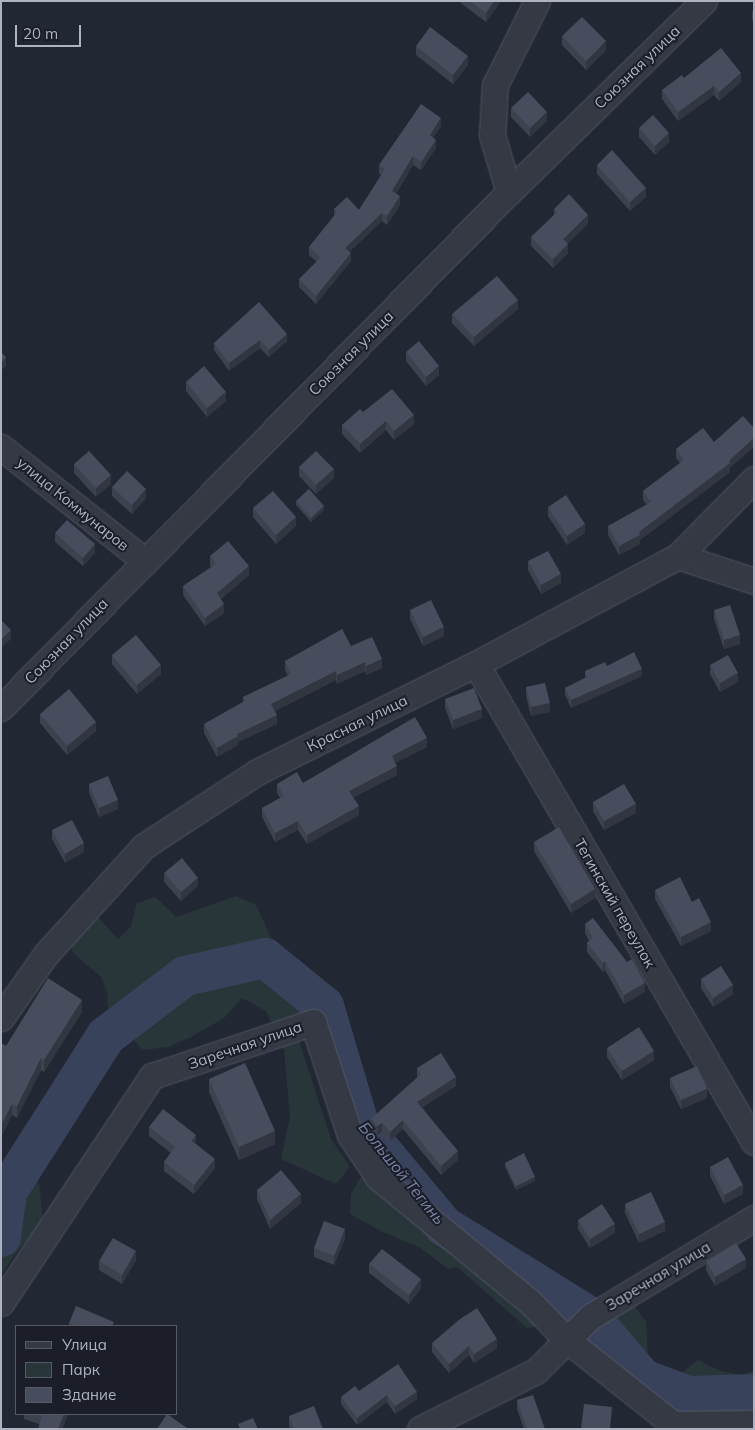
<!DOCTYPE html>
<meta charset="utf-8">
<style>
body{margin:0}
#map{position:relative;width:755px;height:1430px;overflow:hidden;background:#222734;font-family:Mulish,sans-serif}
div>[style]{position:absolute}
.green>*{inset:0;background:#283639}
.river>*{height:40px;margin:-20px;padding:0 20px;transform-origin:20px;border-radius:20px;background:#39425b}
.roads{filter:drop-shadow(0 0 1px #525662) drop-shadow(0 0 1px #525662)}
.minor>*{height:25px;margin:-12.5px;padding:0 12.5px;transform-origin:12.5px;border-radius:12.5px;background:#353944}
.wall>*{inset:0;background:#3d424f}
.shaded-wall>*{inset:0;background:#323640}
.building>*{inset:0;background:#474d5c}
span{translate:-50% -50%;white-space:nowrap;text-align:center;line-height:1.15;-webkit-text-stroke:4px #1b1e29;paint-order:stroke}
.street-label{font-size:15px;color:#afb3c1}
.water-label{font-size:16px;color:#7b86a6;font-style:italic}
.frame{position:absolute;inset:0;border:2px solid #afb3c1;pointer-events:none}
.legend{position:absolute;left:15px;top:1325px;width:162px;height:90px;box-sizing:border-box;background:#1b1e29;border:1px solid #565a66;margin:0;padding:6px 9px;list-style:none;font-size:15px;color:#afb3c1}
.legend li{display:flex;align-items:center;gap:10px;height:25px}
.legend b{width:25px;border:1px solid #565a66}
.scale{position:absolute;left:15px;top:25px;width:66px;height:22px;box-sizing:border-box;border:2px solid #afb3c1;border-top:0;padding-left:6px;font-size:15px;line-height:18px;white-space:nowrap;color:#afb3c1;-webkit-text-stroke:4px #1b1e29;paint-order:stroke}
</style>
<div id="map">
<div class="green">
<div style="clip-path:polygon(236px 896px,256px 905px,272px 940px,303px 963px,319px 980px,316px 1005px,306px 1033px,298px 1038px,331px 1139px,350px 1167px,336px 1184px,281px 1159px,290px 1116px,284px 1050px,266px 1011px,242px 998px,224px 1018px,191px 1037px,168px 1047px,142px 1050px,108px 1008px,107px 991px,101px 977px,73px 953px,68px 938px,96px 915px,118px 939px,131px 926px,137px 903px,155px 897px,176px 917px)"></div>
<div style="clip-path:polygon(378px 1177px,494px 1265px,531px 1268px,577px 1302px,568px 1323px,527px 1328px,457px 1267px,448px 1269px,421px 1248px,381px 1231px,350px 1214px,351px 1194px,360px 1178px)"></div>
<div style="clip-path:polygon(25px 1180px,39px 1183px,43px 1221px,13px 1257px,1px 1276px,1px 1205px)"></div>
<div style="clip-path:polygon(632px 1303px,646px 1321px,648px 1360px,657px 1376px,679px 1375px,698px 1360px,721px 1371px,741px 1375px,754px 1371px,754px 1408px,720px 1413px,694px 1414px,664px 1409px,644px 1392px,624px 1368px,610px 1361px,594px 1347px,588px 1336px)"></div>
</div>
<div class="river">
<div style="left:1px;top:1237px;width:45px;rotate:-82.4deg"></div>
<div style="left:7px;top:1192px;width:185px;rotate:-57.6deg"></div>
<div style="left:106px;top:1036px;width:99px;rotate:-37.2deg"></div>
<div style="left:185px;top:976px;width:82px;rotate:-12.7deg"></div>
<div style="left:265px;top:958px;width:76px;rotate:39.1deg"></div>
<div style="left:324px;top:1006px;width:123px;rotate:73.5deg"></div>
<div style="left:359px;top:1124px;width:133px;rotate:50.2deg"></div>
<div style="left:444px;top:1226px;width:172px;rotate:31.9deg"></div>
<div style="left:590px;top:1317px;width:82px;rotate:49.5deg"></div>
<div style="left:643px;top:1379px;width:49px;rotate:20.3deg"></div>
<div style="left:689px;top:1396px;width:65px;rotate:-1.8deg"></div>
</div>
<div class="roads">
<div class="minor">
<div style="left:509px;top:192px;width:59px;rotate:-106.6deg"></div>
<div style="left:492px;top:135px;width:50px;rotate:-86.6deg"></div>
<div style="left:495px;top:85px;width:94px;rotate:-63.4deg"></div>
<div style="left:1px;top:447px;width:184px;rotate:38.4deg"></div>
<div style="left:678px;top:556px;width:80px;rotate:18.2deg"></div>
<div style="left:476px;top:664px;width:553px;rotate:59.82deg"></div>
<div style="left:1px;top:708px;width:724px;rotate:-45.45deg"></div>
<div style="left:509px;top:192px;width:273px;rotate:-44.4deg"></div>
<div style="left:1px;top:1018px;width:78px;rotate:-54.9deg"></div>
<div style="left:46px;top:954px;width:146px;rotate:-47.8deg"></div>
<div style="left:144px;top:846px;width:135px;rotate:-33.2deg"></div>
<div style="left:257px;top:772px;width:244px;rotate:-26.3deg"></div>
<div style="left:476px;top:664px;width:229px;rotate:-28.1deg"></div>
<div style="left:678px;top:556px;width:108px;rotate:-45.4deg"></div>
<div style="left:1px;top:1303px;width:273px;rotate:-56.4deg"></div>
<div style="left:152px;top:1076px;width:170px;rotate:-18.5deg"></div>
<div style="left:313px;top:1022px;width:119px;rotate:71.9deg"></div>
<div style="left:350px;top:1135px;width:50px;rotate:56.3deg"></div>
<div style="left:378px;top:1177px;width:197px;rotate:39.4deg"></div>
<div style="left:530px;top:1302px;width:53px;rotate:45.8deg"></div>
<div style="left:567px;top:1340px;width:135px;rotate:38.4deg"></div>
<div style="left:673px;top:1424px;width:81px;rotate:-0.7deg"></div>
<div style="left:420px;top:1429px;width:130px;rotate:-26.6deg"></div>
<div style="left:536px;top:1371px;width:76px;rotate:-45deg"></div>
<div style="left:590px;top:1317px;width:192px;rotate:-31.1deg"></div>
</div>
</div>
<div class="wall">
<div style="clip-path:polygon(458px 1px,501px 1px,486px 22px)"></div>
<div style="clip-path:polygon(752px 11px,754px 11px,754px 22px,752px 20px)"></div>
<div style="clip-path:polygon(562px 36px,606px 50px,586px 70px,562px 45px)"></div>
<div style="clip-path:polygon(416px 46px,468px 65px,453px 84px,416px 55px)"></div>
<div style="clip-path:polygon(684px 78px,741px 82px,719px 101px,714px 95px,678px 121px,662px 99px,662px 90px)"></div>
<div style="clip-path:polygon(511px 108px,547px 121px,530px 137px,511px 117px)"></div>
<div style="clip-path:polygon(441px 126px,433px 138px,436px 148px,421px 170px,413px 165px,396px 194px,400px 205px,387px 225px,382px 221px,349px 252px,351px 261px,316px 304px,299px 287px,299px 279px,317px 262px,309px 255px,309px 247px,334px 216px,334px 209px,359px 210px,381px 175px,379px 173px,379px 165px)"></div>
<div style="clip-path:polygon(639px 128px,669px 142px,655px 155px,639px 137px)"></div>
<div style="clip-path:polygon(597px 165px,646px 197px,630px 211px,597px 174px)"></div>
<div style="clip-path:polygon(554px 209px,588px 224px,567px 244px,568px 253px,553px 268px,531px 246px,531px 237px,554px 215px)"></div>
<div style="clip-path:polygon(518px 309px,474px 346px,452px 323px,452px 314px)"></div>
<div style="clip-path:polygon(287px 334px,287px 341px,269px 357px,260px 348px,229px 371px,214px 350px,214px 343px)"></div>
<div style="clip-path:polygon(406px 352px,439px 375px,426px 386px,406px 361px)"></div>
<div style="clip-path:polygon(186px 382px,226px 401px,207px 417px,186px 391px)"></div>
<div style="clip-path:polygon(363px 412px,414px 424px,394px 440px,386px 430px,360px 453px,342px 434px,342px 425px)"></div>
<div style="clip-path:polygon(676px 449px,730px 468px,730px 472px,640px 540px,640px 544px,619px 555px,608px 535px,608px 526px,647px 505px,643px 500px,643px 491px,680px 463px,676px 458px)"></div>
<div style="clip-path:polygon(74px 464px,111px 484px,96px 497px,74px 473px)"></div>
<div style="clip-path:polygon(299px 467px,334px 478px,316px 494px,299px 476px)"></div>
<div style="clip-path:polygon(112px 487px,146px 498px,132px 514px,112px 496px)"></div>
<div style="clip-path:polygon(296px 501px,324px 510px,311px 522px,296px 505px)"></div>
<div style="clip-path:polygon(548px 507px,585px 533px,567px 545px,548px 516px)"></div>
<div style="clip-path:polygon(253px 508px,296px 526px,276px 544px,253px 517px)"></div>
<div style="clip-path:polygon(55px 533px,95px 553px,83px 566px,55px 542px)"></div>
<div style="clip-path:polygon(210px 556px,249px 575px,221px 599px,224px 613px,205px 626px,183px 595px,183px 586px,211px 567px,210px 565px)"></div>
<div style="clip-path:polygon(528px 561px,561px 583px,541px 594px,528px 570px)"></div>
<div style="clip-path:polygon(410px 610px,444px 636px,423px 646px,410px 619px)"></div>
<div style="clip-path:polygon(714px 610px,740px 644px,724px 649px,714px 619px)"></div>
<div style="clip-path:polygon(351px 646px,382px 668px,366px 675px,365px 671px,337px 684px,336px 680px,275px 711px,277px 724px,238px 742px,238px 745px,217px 757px,204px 733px,204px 724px,243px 702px,243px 697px,288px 676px,285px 670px,285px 661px)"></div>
<div style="clip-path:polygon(112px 655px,161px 674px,137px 694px,112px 664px)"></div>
<div style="clip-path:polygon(710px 665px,738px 682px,720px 692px,710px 674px)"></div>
<div style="clip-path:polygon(585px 671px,642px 676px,571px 708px,565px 695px,565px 688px,585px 678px)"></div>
<div style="clip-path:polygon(526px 687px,550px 712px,531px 716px,526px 696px)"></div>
<div style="clip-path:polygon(445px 699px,482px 718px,453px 729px,445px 708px)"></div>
<div style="clip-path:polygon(40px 714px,96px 731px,67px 755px,40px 723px)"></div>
<div style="clip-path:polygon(427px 747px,395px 763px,397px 775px,353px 797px,359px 815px,307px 844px,298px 830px,275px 842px,262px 817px,262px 808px,280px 798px,277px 793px,277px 784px,303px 783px)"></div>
<div style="clip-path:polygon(89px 784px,118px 809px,99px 817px,89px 793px)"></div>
<div style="clip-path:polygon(593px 802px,636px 813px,604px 830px,593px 811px)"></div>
<div style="clip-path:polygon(52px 830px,84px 852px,65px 863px,52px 839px)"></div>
<div style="clip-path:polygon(534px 842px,595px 898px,571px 913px,534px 851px)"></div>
<div style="clip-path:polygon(164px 873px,198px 886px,181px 901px,164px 882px)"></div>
<div style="clip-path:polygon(655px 890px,692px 902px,711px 931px,681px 946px,655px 899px)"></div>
<div style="clip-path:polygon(585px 924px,645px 992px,624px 1004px,605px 970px,603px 972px,587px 952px,587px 943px,589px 941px,585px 933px)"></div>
<div style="clip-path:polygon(701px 979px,733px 994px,713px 1007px,701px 988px)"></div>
<div style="clip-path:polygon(82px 1012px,44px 1072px,41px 1070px,17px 1118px,12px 1115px,1px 1137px,1px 1043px,6px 1046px)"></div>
<div style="clip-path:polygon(607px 1048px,654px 1060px,622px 1080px,607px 1057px)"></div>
<div style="clip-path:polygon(417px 1068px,456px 1086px,422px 1107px,458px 1160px,441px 1175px,403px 1129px,390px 1141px,382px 1132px,377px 1135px,371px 1128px,371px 1119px,417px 1078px)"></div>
<div style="clip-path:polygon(670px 1078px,707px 1098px,681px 1109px,670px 1087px)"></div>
<div style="clip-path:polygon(209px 1079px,275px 1144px,239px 1160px,209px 1092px)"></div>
<div style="clip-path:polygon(149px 1127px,196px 1144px,215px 1168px,194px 1194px,164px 1171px,164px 1162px,171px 1153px,149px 1136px)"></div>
<div style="clip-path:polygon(505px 1163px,535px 1181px,516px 1190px,505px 1167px)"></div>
<div style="clip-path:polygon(710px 1167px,743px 1194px,724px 1204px,710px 1176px)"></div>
<div style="clip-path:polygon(257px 1190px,301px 1203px,270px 1229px,257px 1199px)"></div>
<div style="clip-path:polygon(625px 1204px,665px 1231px,639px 1243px,625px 1213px)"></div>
<div style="clip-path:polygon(578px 1220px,615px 1233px,590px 1248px,578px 1229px)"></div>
<div style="clip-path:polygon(345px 1238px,334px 1265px,314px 1257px,314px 1248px)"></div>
<div style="clip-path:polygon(136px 1260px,122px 1284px,99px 1270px,99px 1261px)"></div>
<div style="clip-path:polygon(706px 1261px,746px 1268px,715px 1286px,706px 1270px)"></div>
<div style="clip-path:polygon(369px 1264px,421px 1288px,409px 1304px,369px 1273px)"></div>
<div style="clip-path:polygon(69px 1323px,114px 1326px,69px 1326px)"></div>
<div style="clip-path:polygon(432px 1343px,497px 1348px,474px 1363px,469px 1355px,449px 1373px,432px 1352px)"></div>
<div style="clip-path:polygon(359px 1391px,417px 1399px,395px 1414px,387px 1402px,357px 1425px,341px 1404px,341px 1397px)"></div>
<div style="clip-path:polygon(517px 1400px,545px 1429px,524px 1429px,517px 1409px)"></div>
<div style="clip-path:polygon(24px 1414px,68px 1414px,62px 1429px,39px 1424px,24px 1419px)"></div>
<div style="clip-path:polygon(289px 1416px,323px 1429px,290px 1429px,289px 1425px)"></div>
</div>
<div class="shaded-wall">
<div style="clip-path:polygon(494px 1px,501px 1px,486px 22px,486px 13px)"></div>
<div style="clip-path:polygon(606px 41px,606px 50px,586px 70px,586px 61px)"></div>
<div style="clip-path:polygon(468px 56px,468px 65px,453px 84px,453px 75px)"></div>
<div style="clip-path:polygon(741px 73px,741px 82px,719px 101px,719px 92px)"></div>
<div style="clip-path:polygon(714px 86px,714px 95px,678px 121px,678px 112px)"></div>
<div style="clip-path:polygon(547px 112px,547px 121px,530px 137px,530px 128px)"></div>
<div style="clip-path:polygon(441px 118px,441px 126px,430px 143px,430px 135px)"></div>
<div style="clip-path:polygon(669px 133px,669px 142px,655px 155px,655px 146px)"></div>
<div style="clip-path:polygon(436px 140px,436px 148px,421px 170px,421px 162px)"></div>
<div style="clip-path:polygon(413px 156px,413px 165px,392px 200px,392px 191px)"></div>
<div style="clip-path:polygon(646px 188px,646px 197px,630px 211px,630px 202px)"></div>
<div style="clip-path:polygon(400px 196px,400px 205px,387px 225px,387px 216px)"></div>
<div style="clip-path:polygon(382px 213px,382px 221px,345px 256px,345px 248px)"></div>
<div style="clip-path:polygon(588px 215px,588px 224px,563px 248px,563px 239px)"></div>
<div style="clip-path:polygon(568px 244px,568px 253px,553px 268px,553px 259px)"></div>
<div style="clip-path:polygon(351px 253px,351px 261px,316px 304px,316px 296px)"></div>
<div style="clip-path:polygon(518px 300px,518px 309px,474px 346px,474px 337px)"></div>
<div style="clip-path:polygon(287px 334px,287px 341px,269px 357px,269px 350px)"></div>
<div style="clip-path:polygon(260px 340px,260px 348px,229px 371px,229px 363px)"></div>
<div style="clip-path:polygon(6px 357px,6px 366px,1px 371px,1px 363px)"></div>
<div style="clip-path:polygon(439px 366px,439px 375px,426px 386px,426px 377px)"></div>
<div style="clip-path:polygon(226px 392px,226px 401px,207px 417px,207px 408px)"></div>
<div style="clip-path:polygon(414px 415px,414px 424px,394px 440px,394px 431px)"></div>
<div style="clip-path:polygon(386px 421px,386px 430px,360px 453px,360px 444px)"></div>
<div style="clip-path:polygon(754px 438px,754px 447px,730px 468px,730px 472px,640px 540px,640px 544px,619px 555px,619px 546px,639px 532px,729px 461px)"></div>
<div style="clip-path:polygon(334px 469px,334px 478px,316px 494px,316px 485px)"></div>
<div style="clip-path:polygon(111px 475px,111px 484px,96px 497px,96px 488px)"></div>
<div style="clip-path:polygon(146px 489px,146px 498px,132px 514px,132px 505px)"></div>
<div style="clip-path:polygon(324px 506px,324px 510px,311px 522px,311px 518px)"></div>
<div style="clip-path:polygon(296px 517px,296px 526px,276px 544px,276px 535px)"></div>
<div style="clip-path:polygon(585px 524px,585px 533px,567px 545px,567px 536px)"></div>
<div style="clip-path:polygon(95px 544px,95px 553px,83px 566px,83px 558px)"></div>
<div style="clip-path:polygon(249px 566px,249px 575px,217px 602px,217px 593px)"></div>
<div style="clip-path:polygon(561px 574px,561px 583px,541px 594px,541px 585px)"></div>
<div style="clip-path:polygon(224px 604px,224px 613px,205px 626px,205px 618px)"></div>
<div style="clip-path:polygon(444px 627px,444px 636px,423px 646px,423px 637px)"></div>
<div style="clip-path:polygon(11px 630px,11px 639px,1px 648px,1px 640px)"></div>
<div style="clip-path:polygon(740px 635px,740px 644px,724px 649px,724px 640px)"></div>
<div style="clip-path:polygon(382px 659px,382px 668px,366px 675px,366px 666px)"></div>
<div style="clip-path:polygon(365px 662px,365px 671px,337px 684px,337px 675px)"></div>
<div style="clip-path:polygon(161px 665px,161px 674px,137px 694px,137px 685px)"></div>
<div style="clip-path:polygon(642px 669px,642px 676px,571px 708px,571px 700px)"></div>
<div style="clip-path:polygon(336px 671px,336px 680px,271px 713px,271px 704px)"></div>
<div style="clip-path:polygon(738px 673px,738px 682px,720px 692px,720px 683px)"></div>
<div style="clip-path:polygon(550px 703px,550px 712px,531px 716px,531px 707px)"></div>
<div style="clip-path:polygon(482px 709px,482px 718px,453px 729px,453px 720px)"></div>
<div style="clip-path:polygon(277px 715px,277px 724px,238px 742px,238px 745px,217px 757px,217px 748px,237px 734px)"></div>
<div style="clip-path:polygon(96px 722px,96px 731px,67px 755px,67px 746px)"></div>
<div style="clip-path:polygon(427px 738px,427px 747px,392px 765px,392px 756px)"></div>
<div style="clip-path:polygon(397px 766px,397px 775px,349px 800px,349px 791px)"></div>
<div style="clip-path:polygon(118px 800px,118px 809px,99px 817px,99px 808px)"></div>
<div style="clip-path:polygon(636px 804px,636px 813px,604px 830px,604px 821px)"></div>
<div style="clip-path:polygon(359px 806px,359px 815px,307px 844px,307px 835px)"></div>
<div style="clip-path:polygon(298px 821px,298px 830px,275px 842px,275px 833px)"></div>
<div style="clip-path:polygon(84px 843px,84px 852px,65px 863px,65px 854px)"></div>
<div style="clip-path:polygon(198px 878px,198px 886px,181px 901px,181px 892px)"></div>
<div style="clip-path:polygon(595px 889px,595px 898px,571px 913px,571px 904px)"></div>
<div style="clip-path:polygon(711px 922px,711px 931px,681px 946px,681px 937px)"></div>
<div style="clip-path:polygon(605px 961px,605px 970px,603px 972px,603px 963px)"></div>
<div style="clip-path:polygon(645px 983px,645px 992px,624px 1004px,624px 995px)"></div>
<div style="clip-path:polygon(733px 985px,733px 994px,713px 1007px,713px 998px)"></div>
<div style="clip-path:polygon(82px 1000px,82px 1012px,44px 1072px,44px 1060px)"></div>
<div style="clip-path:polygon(654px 1051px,654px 1060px,622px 1080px,622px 1071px)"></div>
<div style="clip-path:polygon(41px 1058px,41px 1070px,17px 1118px,17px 1106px)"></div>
<div style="clip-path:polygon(456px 1077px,456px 1086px,417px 1111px,417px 1102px)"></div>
<div style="clip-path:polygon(707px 1089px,707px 1098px,681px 1109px,681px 1100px)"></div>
<div style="clip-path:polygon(12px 1104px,12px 1115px,1px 1137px,1px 1125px)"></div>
<div style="clip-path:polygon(403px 1120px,403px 1129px,390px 1141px,390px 1132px)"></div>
<div style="clip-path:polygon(382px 1123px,382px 1132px,377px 1135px,377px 1126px)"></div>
<div style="clip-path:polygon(275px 1131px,275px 1144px,239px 1160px,239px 1147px)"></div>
<div style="clip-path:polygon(196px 1135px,196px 1144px,192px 1141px)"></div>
<div style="clip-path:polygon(458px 1151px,458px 1160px,441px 1175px,441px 1166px)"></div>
<div style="clip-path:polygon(215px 1159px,215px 1168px,194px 1194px,194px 1185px)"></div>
<div style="clip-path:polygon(535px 1177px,535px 1181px,516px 1190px,516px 1186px)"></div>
<div style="clip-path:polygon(743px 1185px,743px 1194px,724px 1204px,724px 1195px)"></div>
<div style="clip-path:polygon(301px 1194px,301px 1203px,270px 1229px,270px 1220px)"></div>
<div style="clip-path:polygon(665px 1222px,665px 1231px,639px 1243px,639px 1234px)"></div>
<div style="clip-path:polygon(615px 1224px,615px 1233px,590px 1248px,590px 1239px)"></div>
<div style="clip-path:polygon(345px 1229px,345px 1238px,334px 1265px,334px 1256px)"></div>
<div style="clip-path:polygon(136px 1251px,136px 1260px,122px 1284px,122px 1275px)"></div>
<div style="clip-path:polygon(746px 1259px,746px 1268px,715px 1286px,715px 1277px)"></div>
<div style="clip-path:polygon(421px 1279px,421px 1288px,409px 1304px,409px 1295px)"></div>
<div style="clip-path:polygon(497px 1339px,497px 1348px,474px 1363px,474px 1354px)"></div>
<div style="clip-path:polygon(469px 1346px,469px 1355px,449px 1373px,449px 1364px)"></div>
<div style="clip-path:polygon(417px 1392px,417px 1399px,395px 1414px,395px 1406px)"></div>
<div style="clip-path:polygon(387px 1395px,387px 1402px,357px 1425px,357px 1418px)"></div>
<div style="clip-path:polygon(64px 1414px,68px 1414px,62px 1429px,58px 1429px)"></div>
</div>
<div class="building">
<div style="clip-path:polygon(470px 1px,494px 1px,486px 13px)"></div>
<div style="clip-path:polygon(582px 17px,606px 41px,586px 61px,562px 36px)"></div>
<div style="clip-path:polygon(430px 27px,468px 56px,453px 75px,416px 46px)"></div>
<div style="clip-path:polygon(721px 48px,741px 73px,719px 92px,714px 86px,678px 112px,662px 90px,682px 75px,684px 78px)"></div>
<div style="clip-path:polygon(528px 92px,547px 112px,530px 128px,511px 108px)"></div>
<div style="clip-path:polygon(421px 104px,441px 118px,430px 135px,436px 140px,421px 162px,413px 156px,392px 191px,400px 196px,387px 216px,382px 213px,345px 248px,351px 253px,316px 296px,299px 279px,321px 257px,309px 247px,337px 212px,334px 209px,347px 197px,359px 210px,385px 169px,379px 165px)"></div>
<div style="clip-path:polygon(653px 115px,669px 133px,655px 146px,639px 128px)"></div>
<div style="clip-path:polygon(612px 150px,646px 188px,630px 202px,597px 165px)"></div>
<div style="clip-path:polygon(569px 194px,588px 215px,563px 239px,568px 244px,553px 259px,531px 237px,557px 212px,554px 209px)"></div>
<div style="clip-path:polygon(497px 276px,518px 300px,474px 337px,452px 314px)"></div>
<div style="clip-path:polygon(259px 302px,287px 334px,269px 350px,260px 340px,229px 363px,214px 343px)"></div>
<div style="clip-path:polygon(419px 341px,439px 366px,426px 377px,406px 352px)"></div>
<div style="clip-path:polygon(1px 352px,6px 357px,1px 363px)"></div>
<div style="clip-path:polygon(204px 366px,226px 392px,207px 408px,186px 382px)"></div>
<div style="clip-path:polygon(392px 389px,414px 415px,394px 431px,386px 421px,360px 444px,342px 425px,360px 409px,363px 412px)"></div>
<div style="clip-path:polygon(743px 416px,754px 428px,754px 438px,729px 461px,730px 463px,639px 532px,640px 535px,619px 546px,608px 526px,651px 502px,643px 491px,684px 460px,676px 449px,703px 428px,714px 442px)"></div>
<div style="clip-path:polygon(89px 451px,111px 475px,96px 488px,74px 464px)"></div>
<div style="clip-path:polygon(316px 451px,334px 469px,316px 485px,299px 467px)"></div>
<div style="clip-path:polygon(127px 471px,146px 489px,132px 505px,112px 487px)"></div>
<div style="clip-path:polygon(309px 489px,324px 506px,311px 518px,296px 501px)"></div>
<div style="clip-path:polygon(273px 491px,296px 517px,276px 535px,253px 508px)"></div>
<div style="clip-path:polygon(566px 495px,585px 524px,567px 536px,548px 507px)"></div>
<div style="clip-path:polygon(67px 520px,95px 544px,83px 558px,55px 533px)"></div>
<div style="clip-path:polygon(228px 541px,249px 566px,217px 593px,224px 604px,205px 618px,183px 586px,216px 564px,210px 556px)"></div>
<div style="clip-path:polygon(548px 551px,561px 574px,541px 585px,528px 561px)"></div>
<div style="clip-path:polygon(431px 600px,444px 627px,423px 637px,410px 610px)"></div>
<div style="clip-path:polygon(730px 605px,740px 635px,724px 640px,714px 610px)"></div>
<div style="clip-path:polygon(1px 620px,11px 630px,1px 640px)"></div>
<div style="clip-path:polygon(342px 629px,351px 646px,372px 637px,382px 659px,366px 666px,365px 662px,337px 675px,336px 671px,271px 704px,277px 715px,237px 734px,238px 736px,217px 748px,204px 724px,245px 701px,243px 697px,291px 674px,285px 661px)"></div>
<div style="clip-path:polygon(136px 635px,161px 665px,137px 685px,112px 655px)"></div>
<div style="clip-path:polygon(634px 652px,642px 669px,571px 700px,565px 688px,587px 677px,585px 671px,605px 662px,607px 666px)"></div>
<div style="clip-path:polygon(728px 655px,738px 673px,720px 683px,710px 665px)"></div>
<div style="clip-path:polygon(545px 683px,550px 703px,531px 707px,526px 687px)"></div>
<div style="clip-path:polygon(474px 688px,482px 709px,453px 720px,445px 699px)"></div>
<div style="clip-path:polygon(69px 689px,96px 722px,67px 746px,40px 714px)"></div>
<div style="clip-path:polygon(415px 717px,427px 738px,392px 756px,397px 766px,349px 791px,359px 806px,307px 835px,298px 821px,275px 833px,262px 808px,284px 796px,277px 784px,297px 772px,303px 783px)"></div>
<div style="clip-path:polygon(108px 776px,118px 800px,99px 808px,89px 784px)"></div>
<div style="clip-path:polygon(624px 784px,636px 804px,604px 821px,593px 802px)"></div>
<div style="clip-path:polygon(72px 820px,84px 843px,65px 854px,52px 830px)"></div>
<div style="clip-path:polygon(559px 827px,595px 889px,571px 904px,534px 842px)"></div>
<div style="clip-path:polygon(182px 858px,198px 878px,181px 892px,164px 873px)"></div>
<div style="clip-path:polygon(680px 877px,692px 902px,699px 898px,711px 922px,681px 937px,655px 890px)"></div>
<div style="clip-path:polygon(593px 918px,627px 962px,632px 959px,645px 983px,624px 995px,605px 961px,603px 963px,587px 943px,593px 938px,585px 924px)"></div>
<div style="clip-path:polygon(721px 966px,733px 985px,713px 998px,701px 979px)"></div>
<div style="clip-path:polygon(48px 978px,82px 1000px,44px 1060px,41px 1058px,17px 1106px,12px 1104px,1px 1125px,1px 1043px,6px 1046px)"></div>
<div style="clip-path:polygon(639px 1027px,654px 1051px,622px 1071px,607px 1048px)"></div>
<div style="clip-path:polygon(441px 1053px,456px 1077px,417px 1102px,458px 1151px,441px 1166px,403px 1120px,390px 1132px,382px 1123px,377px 1126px,371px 1119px,421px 1074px,417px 1068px)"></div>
<div style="clip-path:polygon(245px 1063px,275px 1131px,239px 1147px,209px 1079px)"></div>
<div style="clip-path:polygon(697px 1066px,707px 1089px,681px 1100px,670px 1078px)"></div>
<div style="clip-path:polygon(163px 1109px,196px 1135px,192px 1141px,215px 1159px,194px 1185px,164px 1162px,175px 1147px,149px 1127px)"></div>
<div style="clip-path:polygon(524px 1153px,535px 1177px,516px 1186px,505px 1163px)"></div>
<div style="clip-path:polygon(728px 1157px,743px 1185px,724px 1195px,710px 1167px)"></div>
<div style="clip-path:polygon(281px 1170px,301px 1194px,270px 1220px,257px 1190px)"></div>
<div style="clip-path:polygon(651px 1192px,665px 1222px,639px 1234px,625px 1204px)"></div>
<div style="clip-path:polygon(602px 1204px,615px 1224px,590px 1239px,578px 1220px)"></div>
<div style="clip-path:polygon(324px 1221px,345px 1229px,334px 1256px,314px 1248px)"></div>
<div style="clip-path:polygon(113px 1238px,136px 1251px,122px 1275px,99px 1261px)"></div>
<div style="clip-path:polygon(736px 1243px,746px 1259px,715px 1277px,706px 1261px)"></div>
<div style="clip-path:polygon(382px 1249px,421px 1279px,409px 1295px,369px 1264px)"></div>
<div style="clip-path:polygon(76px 1306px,114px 1322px,112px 1326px,76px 1326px,69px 1323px)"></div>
<div style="clip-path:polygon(477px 1308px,497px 1339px,474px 1354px,469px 1346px,449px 1364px,432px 1343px,460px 1319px)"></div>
<div style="clip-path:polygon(398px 1364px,417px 1392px,395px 1406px,387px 1395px,357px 1418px,341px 1397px,355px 1386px,359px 1391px)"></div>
<div style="clip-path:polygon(533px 1395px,545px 1429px,527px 1429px,517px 1400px)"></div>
<div style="clip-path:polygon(584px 1404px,612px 1407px,610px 1429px,581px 1429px)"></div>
<div style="clip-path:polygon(314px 1406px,323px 1429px,294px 1429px,289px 1416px)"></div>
<div style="clip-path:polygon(35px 1414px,64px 1414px,58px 1429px,38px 1429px,42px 1416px)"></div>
<div style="clip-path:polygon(167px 1414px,187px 1428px,187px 1429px,157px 1429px)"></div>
<div style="clip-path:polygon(253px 1418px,258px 1429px,240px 1429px,238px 1424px)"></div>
</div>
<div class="street-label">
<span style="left:637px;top:67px;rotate:-44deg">Союзная улица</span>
<span style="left:351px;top:353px;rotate:-45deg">Союзная улица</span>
<span style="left:73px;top:504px;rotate:39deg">улица Коммунаров</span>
<span style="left:66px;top:641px;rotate:-46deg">Союзная улица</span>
<span style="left:357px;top:723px;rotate:-26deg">Красная улица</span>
<span style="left:615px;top:903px;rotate:60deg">Тегинский переулок</span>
<span style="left:245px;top:1045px;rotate:-19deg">Заречная улица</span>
<span style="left:658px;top:1276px;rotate:-31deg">Заречная улица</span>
</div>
<div class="water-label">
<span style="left:402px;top:1173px;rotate:51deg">Большой Тегинь</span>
</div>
<div class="frame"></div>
<ul class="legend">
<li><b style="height:6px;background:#353944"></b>Улица</li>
<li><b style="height:14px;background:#283639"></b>Парк</li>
<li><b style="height:14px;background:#474d5c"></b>Здание</li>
</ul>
<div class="scale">20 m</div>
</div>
